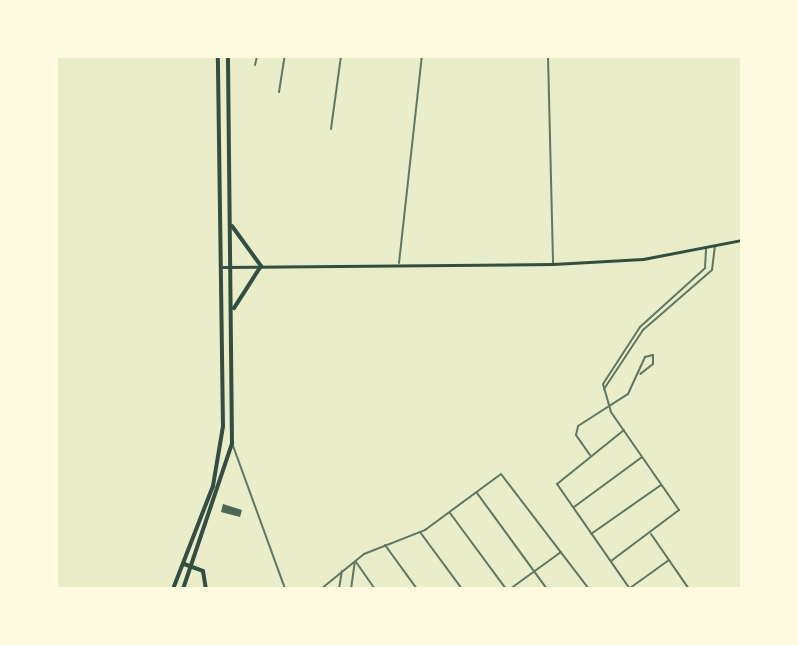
<!DOCTYPE html>
<style>
body{margin:0}
#map{position:relative;width:798px;height:645px;overflow:hidden;background:#e9edc9;font-family:"Source Serif 4",serif}
div>[style]{position:absolute}
.building>*{inset:0;background:#4f6655}
.minor>*{height:2px;margin:-1px;padding:0 1px;transform-origin:1px;border-radius:1px;background:#617663}
.secondary>*{height:3px;margin:-1.5px;padding:0 1.5px;transform-origin:1.5px;border-radius:1.5px;background:#344e41}
.trunk>*{height:4px;margin:-2px;padding:0 2px;transform-origin:2px;border-radius:2px;background:#344e41}
span{translate:-50% -50%;white-space:nowrap;text-align:center;line-height:1.15;-webkit-text-stroke:8px #fefae0;paint-order:stroke}
.frame{position:absolute;inset:0;border:58px solid #fefae0;pointer-events:none}
</style>
<div id="map">
<div class="building">
<div style="clip-path:polygon(223px 504px,242px 510px,240px 517px,221px 512px)"></div>
</div>
<div class="minor">
<div style="left:548px;top:56px;width:207px;rotate:88.6deg"></div>
<div style="left:255px;top:65px;width:9px;rotate:-77deg"></div>
<div style="left:279px;top:92px;width:36px;rotate:-81deg"></div>
<div style="left:331px;top:129px;width:74px;rotate:-82.2deg"></div>
<div style="left:399px;top:263px;width:208px;rotate:-83.7deg"></div>
<div style="left:604px;top:389px;width:71px;rotate:-56.5deg"></div>
<div style="left:643px;top:330px;width:91px;rotate:-41deg"></div>
<div style="left:712px;top:270px;width:23px;rotate:-83deg"></div>
<div style="left:624px;top:430px;width:86px;rotate:141.1deg"></div>
<div style="left:557px;top:484px;width:128px;rotate:55.2deg"></div>
<div style="left:232px;top:443px;width:155px;rotate:70deg"></div>
<div style="left:590px;top:455px;width:24px;rotate:-125deg"></div>
<div style="left:576px;top:435px;width:9px;rotate:-77deg"></div>
<div style="left:578px;top:426px;width:59px;rotate:-32.6deg"></div>
<div style="left:628px;top:394px;width:41px;rotate:-65.3deg"></div>
<div style="left:645px;top:357px;width:8px;rotate:-14deg"></div>
<div style="left:653px;top:355px;width:9px;rotate:90deg"></div>
<div style="left:653px;top:364px;width:16px;rotate:142deg"></div>
<div style="left:477px;top:493px;width:119px;rotate:53.9deg"></div>
<div style="left:574px;top:507px;width:84px;rotate:-36.3deg"></div>
<div style="left:450px;top:513px;width:94px;rotate:53.6deg"></div>
<div style="left:420px;top:532px;width:71px;rotate:53.6deg"></div>
<div style="left:591px;top:534px;width:85px;rotate:-35deg"></div>
<div style="left:651px;top:534px;width:67px;rotate:55.4deg"></div>
<div style="left:385px;top:545px;width:54px;rotate:54deg"></div>
<div style="left:611px;top:561px;width:85px;rotate:-36.9deg"></div>
<div style="left:679px;top:510px;width:119px;rotate:-124.8deg"></div>
<div style="left:611px;top:412px;width:29px;rotate:-106deg"></div>
<div style="left:603px;top:384px;width:68px;rotate:-57deg"></div>
<div style="left:640px;top:327px;width:88px;rotate:-42.2deg"></div>
<div style="left:705px;top:268px;width:21px;rotate:-87deg"></div>
<div style="left:356px;top:562px;width:33px;rotate:55deg"></div>
<div style="left:630px;top:588px;width:48px;rotate:-35.7deg"></div>
<div style="left:321px;top:589px;width:55px;rotate:-39.1deg"></div>
<div style="left:364px;top:554px;width:66px;rotate:-21.5deg"></div>
<div style="left:425px;top:530px;width:94px;rotate:-36.4deg"></div>
<div style="left:501px;top:474px;width:145px;rotate:52.6deg"></div>
<div style="left:339px;top:589px;width:18px;rotate:-81deg"></div>
<div style="left:351px;top:589px;width:27px;rotate:-82deg"></div>
<div style="left:510px;top:589px;width:63px;rotate:-36deg"></div>
</div>
<div class="secondary">
<div style="left:223px;top:267px;width:330px;rotate:-0.5deg"></div>
<div style="left:553px;top:264px;width:90px;rotate:-3.2deg"></div>
<div style="left:643px;top:259px;width:101px;rotate:-10.9deg"></div>
</div>
<div class="trunk">
<div style="left:232px;top:226px;width:49px;rotate:54.1deg"></div>
<div style="left:261px;top:266px;width:50px;rotate:122.7deg"></div>
<div style="left:184px;top:564px;width:20px;rotate:20deg"></div>
<div style="left:203px;top:571px;width:18px;rotate:81deg"></div>
<div style="left:173px;top:589px;width:110px;rotate:-68.8deg"></div>
<div style="left:213px;top:486px;width:61px;rotate:-80.5deg"></div>
<div style="left:223px;top:426px;width:370px;rotate:-90.8deg"></div>
<div style="left:183px;top:589px;width:154px;rotate:-71.4deg"></div>
<div style="left:232px;top:443px;width:387px;rotate:-90.6deg"></div>
</div>
<div class="frame"></div>
</div>
